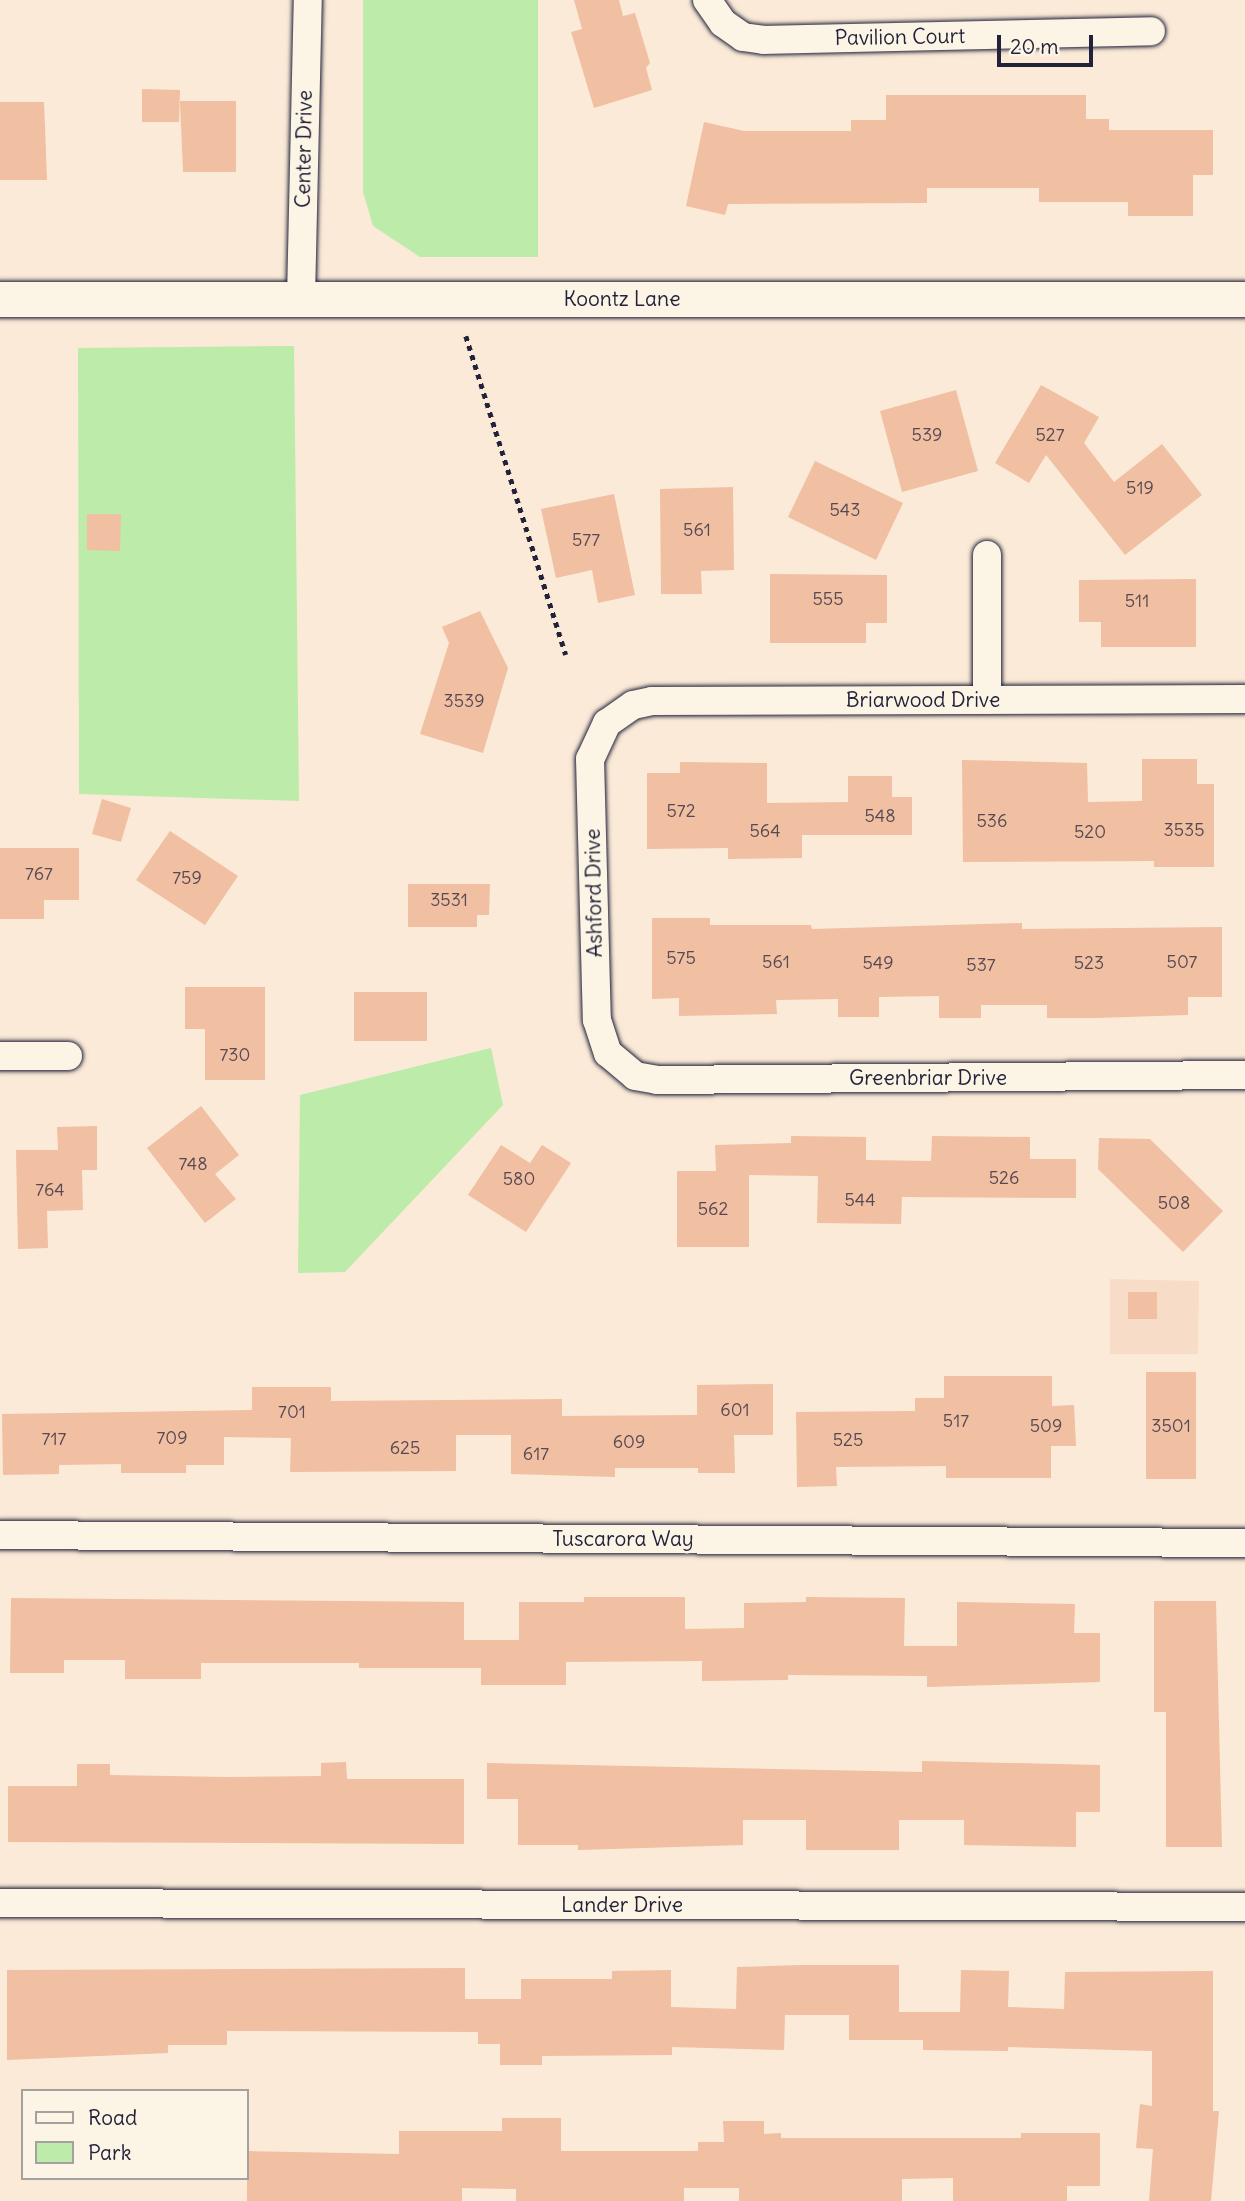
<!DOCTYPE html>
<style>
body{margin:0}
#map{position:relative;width:1245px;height:2201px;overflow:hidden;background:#faead7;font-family:Delius,sans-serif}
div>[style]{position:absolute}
.built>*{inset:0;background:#f7ddc7}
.green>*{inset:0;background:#bdebaa}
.building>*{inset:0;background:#f1bfa1}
.path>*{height:4.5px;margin-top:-2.25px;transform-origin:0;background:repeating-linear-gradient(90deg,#22223b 0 5px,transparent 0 10px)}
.roads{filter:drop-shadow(0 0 2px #22223b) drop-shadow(0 0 2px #22223b)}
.minor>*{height:28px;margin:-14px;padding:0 14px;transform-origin:14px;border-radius:14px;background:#fcf5e5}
.tertiary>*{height:35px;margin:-17.5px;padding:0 17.5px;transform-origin:17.5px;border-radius:17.5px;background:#fcf5e5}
span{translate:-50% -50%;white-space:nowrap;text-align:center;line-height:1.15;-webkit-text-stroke:5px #fcf5e5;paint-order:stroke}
.number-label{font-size:18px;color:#564954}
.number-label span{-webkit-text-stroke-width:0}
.street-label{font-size:21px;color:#22223b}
.legend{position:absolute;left:21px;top:2089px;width:228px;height:91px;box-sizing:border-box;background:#fcf5e5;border:2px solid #a5a1a1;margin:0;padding:9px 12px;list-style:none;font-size:21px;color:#22223b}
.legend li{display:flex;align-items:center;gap:14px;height:35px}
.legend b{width:35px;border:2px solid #a5a1a1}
.scale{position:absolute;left:997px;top:35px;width:96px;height:32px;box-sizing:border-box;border:4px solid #22223b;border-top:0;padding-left:9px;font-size:21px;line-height:24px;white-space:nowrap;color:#22223b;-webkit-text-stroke:5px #fcf5e5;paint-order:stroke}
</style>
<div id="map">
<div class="built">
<div style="clip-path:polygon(1110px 1279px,1199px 1281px,1198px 1354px,1110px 1354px)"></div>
</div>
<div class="green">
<div style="clip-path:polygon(363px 0,538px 0,538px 257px,420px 257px,373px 226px,363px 192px)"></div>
<div style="clip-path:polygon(294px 346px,299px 801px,79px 794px,78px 348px)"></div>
<div style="clip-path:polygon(491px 1048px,503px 1105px,345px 1272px,298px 1273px,300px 1095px)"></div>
</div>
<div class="building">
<div style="clip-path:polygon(574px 0,619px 0,623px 16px,635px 13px,650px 63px,646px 68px,652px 90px,594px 108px,571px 32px,582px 29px)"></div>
<div style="clip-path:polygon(142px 89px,180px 90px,179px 122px,142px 122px)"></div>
<div style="clip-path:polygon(886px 95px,1086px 95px,1086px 119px,1109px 119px,1109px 130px,1213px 130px,1213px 175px,1193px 175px,1193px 216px,1128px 216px,1128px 202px,1039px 202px,1039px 188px,927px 188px,927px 203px,728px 204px,725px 215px,686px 206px,704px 122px,744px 131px,851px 131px,851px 120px,886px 120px)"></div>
<div style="clip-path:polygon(180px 101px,236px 101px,236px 172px,183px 172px)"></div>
<div style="clip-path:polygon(0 102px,44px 102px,47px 180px,0 180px)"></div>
<div style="clip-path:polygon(1041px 385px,1099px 417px,1084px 443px,1114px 482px,1162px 444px,1202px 495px,1125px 555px,1046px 455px,1029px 483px,995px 463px)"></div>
<div style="clip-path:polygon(956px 390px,978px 471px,902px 492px,880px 411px)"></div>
<div style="clip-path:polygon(815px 461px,903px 503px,876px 560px,788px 517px)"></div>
<div style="clip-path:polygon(733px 487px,734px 570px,701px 571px,702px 594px,661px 594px,660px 489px)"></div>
<div style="clip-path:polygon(614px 494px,635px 595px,598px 603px,592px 570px,556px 578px,541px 509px)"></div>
<div style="clip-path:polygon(87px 514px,121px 514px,120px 551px,87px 550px)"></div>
<div style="clip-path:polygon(770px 574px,887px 575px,887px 623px,866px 623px,866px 643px,770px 643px)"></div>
<div style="clip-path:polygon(1196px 579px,1196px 647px,1101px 647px,1101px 622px,1079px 622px,1079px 580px)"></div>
<div style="clip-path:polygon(480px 611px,508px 668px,483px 753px,420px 734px,449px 643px,442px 627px)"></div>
<div style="clip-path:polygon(1142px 759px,1197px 759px,1197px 784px,1214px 784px,1214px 867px,1154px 867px,1154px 861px,963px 862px,962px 760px,1087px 763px,1088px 802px,1142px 801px)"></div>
<div style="clip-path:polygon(680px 762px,767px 763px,767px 803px,848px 802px,848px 776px,892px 776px,892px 797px,912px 797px,912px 835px,802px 835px,802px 858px,728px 859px,728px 848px,647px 849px,647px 773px,680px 773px)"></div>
<div style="clip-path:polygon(102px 799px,131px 808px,121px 842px,92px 834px)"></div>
<div style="clip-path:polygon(170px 831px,238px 876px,205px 925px,136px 880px)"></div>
<div style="clip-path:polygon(0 848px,79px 848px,79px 900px,44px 900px,44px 919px,0 919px)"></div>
<div style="clip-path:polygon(408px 884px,490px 884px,489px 915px,477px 915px,477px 927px,408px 927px)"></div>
<div style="clip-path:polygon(652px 918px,710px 918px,710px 925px,811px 925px,812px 929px,1022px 923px,1022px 929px,1222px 927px,1222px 997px,1188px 997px,1188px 1015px,1096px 1018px,1047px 1018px,1047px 1005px,981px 1005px,981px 1018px,939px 1018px,939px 996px,879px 997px,879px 1017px,838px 1017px,838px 999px,776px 1000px,777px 1014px,679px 1016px,679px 998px,652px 999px)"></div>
<div style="clip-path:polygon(185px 987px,265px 987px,265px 1080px,205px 1080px,205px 1029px,185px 1029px)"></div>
<div style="clip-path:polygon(354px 992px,427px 992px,427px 1041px,354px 1041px)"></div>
<div style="clip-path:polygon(201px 1106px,239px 1155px,215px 1174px,236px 1199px,205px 1223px,147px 1148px)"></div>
<div style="clip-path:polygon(97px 1126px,97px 1170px,82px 1170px,83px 1210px,47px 1211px,48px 1248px,18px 1249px,16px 1150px,58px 1150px,57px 1127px)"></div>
<div style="clip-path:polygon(791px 1136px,866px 1137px,866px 1160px,931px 1161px,932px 1136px,1030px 1137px,1030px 1159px,1076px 1159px,1076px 1198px,902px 1197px,901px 1224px,817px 1223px,818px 1176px,749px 1175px,749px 1247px,677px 1247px,677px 1171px,716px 1171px,715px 1145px,791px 1143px)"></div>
<div style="clip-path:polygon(1099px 1138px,1150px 1139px,1223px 1211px,1183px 1252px,1098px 1169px)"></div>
<div style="clip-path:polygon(501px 1145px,530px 1163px,542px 1145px,571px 1163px,526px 1232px,468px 1195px)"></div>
<div style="clip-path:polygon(1128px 1292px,1157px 1292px,1157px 1319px,1128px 1319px)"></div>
<div style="clip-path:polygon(1146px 1372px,1196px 1372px,1196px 1479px,1146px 1479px)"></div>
<div style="clip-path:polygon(944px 1376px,1052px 1376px,1052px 1406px,1074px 1405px,1076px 1446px,1051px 1446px,1051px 1478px,946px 1478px,946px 1466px,836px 1467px,837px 1486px,797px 1487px,796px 1412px,915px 1411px,915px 1398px,944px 1398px)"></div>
<div style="clip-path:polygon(773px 1384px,773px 1435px,734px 1435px,735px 1473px,698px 1473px,698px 1468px,615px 1468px,615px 1477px,511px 1474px,511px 1435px,456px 1435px,456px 1471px,290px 1472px,291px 1438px,224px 1437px,224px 1465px,186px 1465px,186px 1473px,121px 1473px,121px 1464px,59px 1465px,59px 1474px,3px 1475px,2px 1414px,252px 1410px,252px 1387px,331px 1387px,331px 1401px,562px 1399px,562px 1416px,697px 1415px,697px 1385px)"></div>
<div style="clip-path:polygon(584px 1597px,685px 1597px,685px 1629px,744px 1628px,744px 1603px,806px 1602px,806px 1597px,905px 1598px,904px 1646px,957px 1646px,957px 1602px,1075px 1604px,1074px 1633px,1100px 1633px,1100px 1682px,927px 1687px,927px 1676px,788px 1675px,788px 1680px,702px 1681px,702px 1661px,566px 1662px,566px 1685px,481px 1685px,481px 1668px,359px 1668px,359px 1663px,201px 1663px,201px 1679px,125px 1679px,125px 1660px,64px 1660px,64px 1673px,10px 1673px,11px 1598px,464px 1602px,464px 1640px,519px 1640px,519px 1602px,584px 1602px)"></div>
<div style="clip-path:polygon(1154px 1601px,1216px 1601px,1222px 1847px,1166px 1847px,1166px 1712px,1154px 1712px)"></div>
<div style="clip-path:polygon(922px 1761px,1100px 1765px,1100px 1812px,1076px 1812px,1076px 1847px,964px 1845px,964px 1820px,899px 1820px,899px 1850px,806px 1850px,806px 1820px,743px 1820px,743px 1845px,578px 1850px,578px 1845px,518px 1845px,518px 1799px,487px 1799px,487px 1763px,922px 1772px)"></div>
<div style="clip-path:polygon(346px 1762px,347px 1779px,464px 1779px,464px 1844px,8px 1842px,8px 1786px,77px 1786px,77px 1764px,110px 1764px,110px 1775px,227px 1777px,321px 1776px,321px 1763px)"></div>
<div style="clip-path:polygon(800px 1965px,899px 1965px,899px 2012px,960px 2012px,961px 1970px,1009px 1971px,1008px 2007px,1064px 2009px,1065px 1972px,1213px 1971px,1213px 2111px,1219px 2111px,1211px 2201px,1149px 2201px,1153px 2149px,1136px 2148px,1140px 2104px,1152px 2106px,1152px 2051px,1008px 2047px,1008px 2051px,923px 2050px,923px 2040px,849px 2040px,849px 2015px,785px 2015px,784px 2050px,672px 2047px,672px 2055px,542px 2056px,542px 2065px,500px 2065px,500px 2044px,478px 2044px,478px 2032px,227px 2031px,227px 2045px,168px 2045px,168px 2053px,7px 2060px,7px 1970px,465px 1968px,465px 1999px,521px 1999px,521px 1979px,612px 1979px,612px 1971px,671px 1970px,671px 2007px,736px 2009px,737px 1967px)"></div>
<div style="clip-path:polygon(502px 2118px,561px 2118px,561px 2151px,698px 2151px,698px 2142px,724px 2142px,723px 2121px,764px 2121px,764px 2134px,781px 2133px,781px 2138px,1021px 2138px,1021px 2133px,1100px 2133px,1100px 2186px,1067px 2186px,1067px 2201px,953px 2201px,953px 2178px,902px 2179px,902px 2201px,739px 2201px,739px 2188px,684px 2188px,684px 2201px,516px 2201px,516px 2189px,462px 2188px,462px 2201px,247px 2201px,247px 2151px,399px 2154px,399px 2131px,502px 2131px)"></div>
</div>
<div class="path">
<div style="left:466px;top:336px;width:334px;rotate:72.6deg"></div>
</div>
<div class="roads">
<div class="minor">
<div style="left:707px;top:0;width:28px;rotate:55deg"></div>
<div style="left:723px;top:23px;width:24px;rotate:35deg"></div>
<div style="left:743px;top:37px;width:21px;rotate:8deg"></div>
<div style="left:764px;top:40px;width:387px;rotate:-1.3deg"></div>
<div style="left:301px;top:298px;width:298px;rotate:-88.7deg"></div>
<div style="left:987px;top:555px;width:145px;rotate:90deg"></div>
<div style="left:1245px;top:699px;width:593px;rotate:179.81deg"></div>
<div style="left:652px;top:701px;width:19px;rotate:168deg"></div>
<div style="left:633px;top:705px;width:32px;rotate:145deg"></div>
<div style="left:607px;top:723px;width:40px;rotate:115deg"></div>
<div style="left:590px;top:759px;width:261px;rotate:88.5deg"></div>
<div style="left:597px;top:1020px;width:35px;rotate:72deg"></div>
<div style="left:608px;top:1053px;width:35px;rotate:40deg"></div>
<div style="left:635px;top:1076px;width:22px;rotate:10deg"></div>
<div style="left:657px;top:1080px;width:588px;rotate:-0.49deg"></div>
<div style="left:0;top:1056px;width:68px"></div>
<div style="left:0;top:1535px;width:1245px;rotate:0.37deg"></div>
<div style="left:0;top:1903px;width:1245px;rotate:0.18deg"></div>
</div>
<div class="tertiary">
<div style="left:0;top:299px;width:1245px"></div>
</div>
</div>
<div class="number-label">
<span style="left:927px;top:435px">539</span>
<span style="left:1050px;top:435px">527</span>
<span style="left:1140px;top:488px">519</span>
<span style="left:845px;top:510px">543</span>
<span style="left:697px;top:530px">561</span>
<span style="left:586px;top:540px">577</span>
<span style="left:828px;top:599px">555</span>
<span style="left:1137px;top:601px">511</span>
<span style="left:464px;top:701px">3539</span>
<span style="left:681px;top:811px">572</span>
<span style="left:880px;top:816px">548</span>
<span style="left:992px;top:821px">536</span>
<span style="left:1184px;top:830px">3535</span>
<span style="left:765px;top:831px">564</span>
<span style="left:1090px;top:832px">520</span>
<span style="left:39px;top:874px">767</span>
<span style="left:187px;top:878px">759</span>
<span style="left:449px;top:900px">3531</span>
<span style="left:681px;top:958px">575</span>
<span style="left:776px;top:962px">561</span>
<span style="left:1182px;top:962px">507</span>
<span style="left:878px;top:963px">549</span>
<span style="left:1089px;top:963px">523</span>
<span style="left:981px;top:965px">537</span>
<span style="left:235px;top:1055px">730</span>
<span style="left:193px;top:1164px">748</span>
<span style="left:1004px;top:1178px">526</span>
<span style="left:519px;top:1179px">580</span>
<span style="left:50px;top:1190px">764</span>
<span style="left:860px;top:1200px">544</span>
<span style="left:1174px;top:1203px">508</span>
<span style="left:713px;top:1209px">562</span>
<span style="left:735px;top:1410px">601</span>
<span style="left:292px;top:1412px">701</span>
<span style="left:956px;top:1421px">517</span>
<span style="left:1046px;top:1426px">509</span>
<span style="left:1171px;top:1426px">3501</span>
<span style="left:172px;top:1438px">709</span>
<span style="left:54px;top:1439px">717</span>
<span style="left:848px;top:1440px">525</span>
<span style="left:629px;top:1442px">609</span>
<span style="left:405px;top:1448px">625</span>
<span style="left:536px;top:1454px">617</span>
</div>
<div class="street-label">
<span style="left:900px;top:37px;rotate:-1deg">Pavilion Court</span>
<span style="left:304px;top:149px;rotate:-89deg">Center Drive</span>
<span style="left:622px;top:299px">Koontz Lane</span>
<span style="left:923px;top:700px">Briarwood Drive</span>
<span style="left:594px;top:893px;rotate:-91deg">Ashford Drive</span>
<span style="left:928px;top:1078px">Greenbriar Drive</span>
<span style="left:623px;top:1539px">Tuscarora Way</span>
<span style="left:622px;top:1905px">Lander Drive</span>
</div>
<ul class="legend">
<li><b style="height:9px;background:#fcf5e5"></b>Road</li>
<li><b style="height:19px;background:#bdebaa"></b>Park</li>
</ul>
<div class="scale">20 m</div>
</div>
